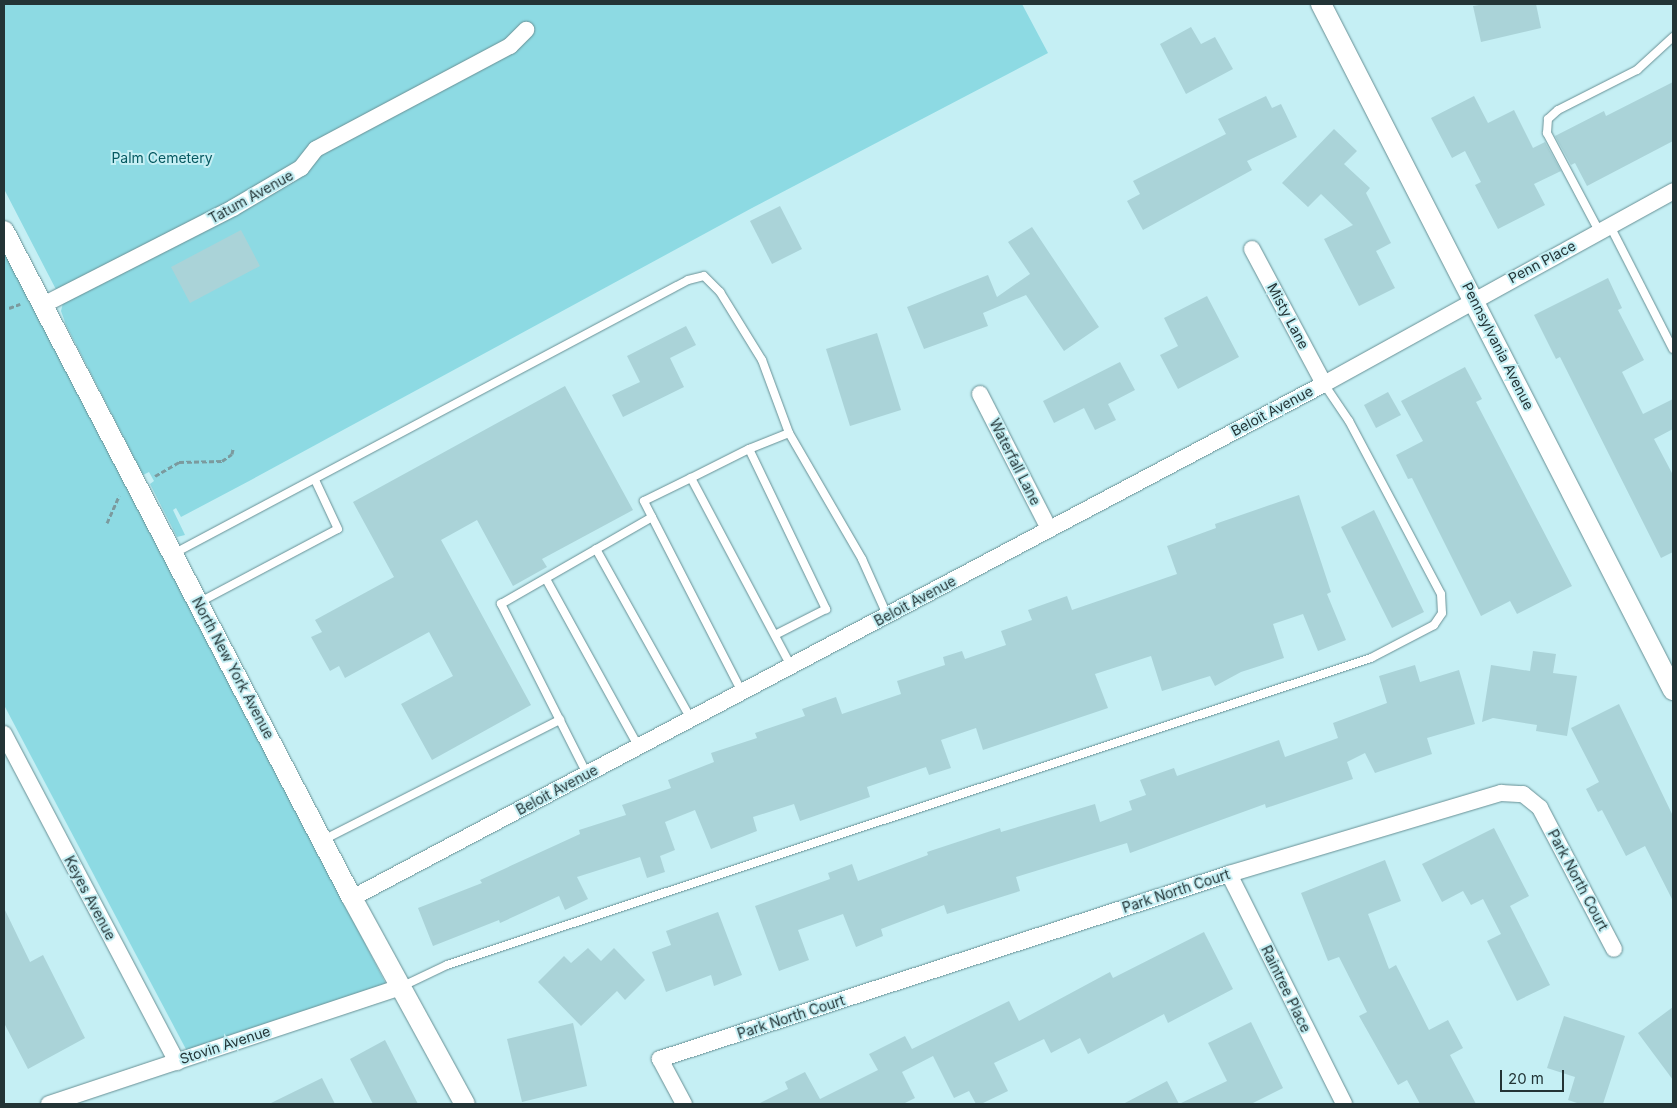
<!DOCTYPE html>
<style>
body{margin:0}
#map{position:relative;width:1677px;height:1108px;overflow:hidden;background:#c5eff4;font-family:Inter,sans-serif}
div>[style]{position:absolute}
.green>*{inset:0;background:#8ddae3}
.building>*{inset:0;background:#aad3d8}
.path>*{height:3px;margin-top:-1.5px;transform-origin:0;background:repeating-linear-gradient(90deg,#7b9a9e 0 5px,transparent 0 7.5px)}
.roads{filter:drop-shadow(0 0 1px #689095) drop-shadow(0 0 1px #689095)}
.service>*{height:8px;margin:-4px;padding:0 4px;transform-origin:4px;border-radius:4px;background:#fff}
.minor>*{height:16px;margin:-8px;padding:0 8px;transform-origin:8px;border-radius:8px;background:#fff}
.tertiary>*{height:20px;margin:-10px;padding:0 10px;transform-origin:10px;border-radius:10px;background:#fff}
span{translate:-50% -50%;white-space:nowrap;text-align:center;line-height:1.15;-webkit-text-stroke:4px #c5eff4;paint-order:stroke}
.park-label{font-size:14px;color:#065961}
.street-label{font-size:14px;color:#233436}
.frame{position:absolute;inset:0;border:5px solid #233436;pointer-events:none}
.scale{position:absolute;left:1500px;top:1070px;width:64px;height:22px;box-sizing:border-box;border:2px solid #233436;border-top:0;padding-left:6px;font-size:15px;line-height:18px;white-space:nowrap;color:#233436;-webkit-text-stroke:4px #c5eff4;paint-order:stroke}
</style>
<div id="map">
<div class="green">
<div style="clip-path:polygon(4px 4px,1022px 4px,1048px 53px,752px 208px,251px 480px,181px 517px,176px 508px,173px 510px,185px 535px,177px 537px,150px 484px,154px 481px,149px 472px,143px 475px,66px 325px,61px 311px,63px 303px,4px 189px)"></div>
<div style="clip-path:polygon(4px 245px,387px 986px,188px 1053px,4px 705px)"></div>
</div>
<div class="building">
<div style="clip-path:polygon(1485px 4px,1536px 4px,1541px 28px,1481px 42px,1473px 6px)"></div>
<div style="clip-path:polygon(1191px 27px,1201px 44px,1215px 37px,1233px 69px,1186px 94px,1160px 44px)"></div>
<div style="clip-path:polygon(1673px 82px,1673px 141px,1587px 186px,1575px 163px,1571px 165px,1555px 136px,1604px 111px,1606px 116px)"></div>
<div style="clip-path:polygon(1266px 96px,1272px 108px,1281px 104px,1297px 137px,1247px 161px,1252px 170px,1143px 230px,1127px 201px,1140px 194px,1133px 181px,1226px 134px,1218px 119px)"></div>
<div style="clip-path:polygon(1474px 96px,1488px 123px,1514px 110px,1533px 148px,1545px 142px,1561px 171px,1534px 184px,1545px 205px,1498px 229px,1475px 185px,1481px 182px,1465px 151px,1452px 158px,1431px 118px)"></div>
<div style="clip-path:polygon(1334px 129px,1357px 151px,1344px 164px,1370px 188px,1366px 193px,1391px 243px,1376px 251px,1395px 288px,1359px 306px,1324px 239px,1353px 225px,1321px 194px,1308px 207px,1282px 183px)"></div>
<div style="clip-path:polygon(780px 206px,802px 249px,772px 264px,750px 221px)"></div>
<div style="clip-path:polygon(1032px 227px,1099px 327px,1064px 351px,1026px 295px,983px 313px,988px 326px,924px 349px,907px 307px,988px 275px,997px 297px,1030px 274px,1008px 242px)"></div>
<div style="clip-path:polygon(241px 230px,260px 266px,190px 303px,171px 267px)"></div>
<div style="clip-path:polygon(1608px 278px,1622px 308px,1618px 310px,1644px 360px,1622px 372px,1643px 414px,1673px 399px,1673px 429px,1654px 439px,1673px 475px,1673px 552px,1661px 558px,1560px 357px,1556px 359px,1534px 315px)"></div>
<div style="clip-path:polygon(1207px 296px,1239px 357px,1178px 389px,1160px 355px,1178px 346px,1164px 318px)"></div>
<div style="clip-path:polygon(686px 326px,696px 345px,670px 358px,684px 387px,623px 417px,612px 395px,640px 382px,627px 356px)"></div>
<div style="clip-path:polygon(877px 333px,901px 410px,850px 426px,826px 349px)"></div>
<div style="clip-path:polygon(1120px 362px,1135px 390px,1108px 404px,1116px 420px,1095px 430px,1084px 408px,1054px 423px,1043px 401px)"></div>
<div style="clip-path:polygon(1465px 367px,1482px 399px,1476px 402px,1572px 586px,1517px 614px,1510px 601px,1481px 616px,1412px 478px,1408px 479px,1396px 455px,1423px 441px,1401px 401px)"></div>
<div style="clip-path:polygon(565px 386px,633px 510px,542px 559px,547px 567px,513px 586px,477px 520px,441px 540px,531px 705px,432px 760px,401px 704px,453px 676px,429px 632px,345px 678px,339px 666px,330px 671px,311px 637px,322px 632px,315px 620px,394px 577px,353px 502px)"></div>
<div style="clip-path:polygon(1388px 392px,1401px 415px,1376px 428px,1364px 405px)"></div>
<div style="clip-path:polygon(1299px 495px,1331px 592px,1327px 594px,1346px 640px,1318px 651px,1303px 614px,1273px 624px,1284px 658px,1241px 672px,1215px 686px,1210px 676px,1162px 691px,1151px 656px,1095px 674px,1108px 708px,983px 750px,976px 728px,941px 740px,951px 768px,929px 775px,926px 767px,867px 787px,870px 797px,800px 821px,794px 804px,753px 817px,757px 831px,711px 849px,695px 810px,665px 822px,675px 850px,660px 856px,665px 872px,647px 878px,640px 857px,577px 877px,588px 899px,565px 910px,559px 896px,500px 923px,499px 920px,433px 946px,418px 908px,482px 883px,480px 880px,580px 834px,579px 830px,626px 815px,622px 805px,671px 788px,668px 780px,714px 762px,711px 753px,757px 738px,755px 733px,805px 716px,802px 709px,836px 697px,842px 714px,901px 694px,897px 681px,945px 665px,943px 657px,962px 651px,965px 659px,1006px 645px,1001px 631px,1032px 620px,1028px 610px,1067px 596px,1072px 610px,1177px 574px,1167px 546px,1216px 528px,1215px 524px)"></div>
<div style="clip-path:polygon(1374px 510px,1424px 612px,1392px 628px,1341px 527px)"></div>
<div style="clip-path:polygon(1533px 651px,1556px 654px,1553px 673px,1577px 676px,1567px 736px,1536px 731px,1537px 725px,1493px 718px,1482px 722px,1491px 665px,1530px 671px)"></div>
<div style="clip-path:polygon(1415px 665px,1420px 682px,1459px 670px,1475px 724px,1427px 738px,1432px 754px,1375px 773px,1365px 753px,1347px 762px,1353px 779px,1266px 808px,1265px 804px,1130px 853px,1127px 843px,1016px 877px,1020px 891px,947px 914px,944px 905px,881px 929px,883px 936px,856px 947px,843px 914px,798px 930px,809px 960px,779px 971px,755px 906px,830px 879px,828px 873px,852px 864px,858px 881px,928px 855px,927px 852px,1000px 828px,1001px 832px,1095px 804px,1100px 822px,1132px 810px,1129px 801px,1146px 795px,1140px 780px,1174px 768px,1177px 776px,1279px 740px,1285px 757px,1338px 738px,1333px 723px,1387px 703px,1379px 676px)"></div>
<div style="clip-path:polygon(1619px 704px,1673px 816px,1673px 901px,1645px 846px,1626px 856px,1602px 810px,1598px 812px,1586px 789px,1599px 782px,1571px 728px)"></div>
<div style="clip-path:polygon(1494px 828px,1529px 896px,1510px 906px,1550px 985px,1517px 1001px,1487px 941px,1501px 934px,1483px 899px,1471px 905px,1463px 891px,1442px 902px,1422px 864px)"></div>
<div style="clip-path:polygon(1385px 860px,1401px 901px,1368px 914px,1389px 969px,1396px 965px,1429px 1030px,1448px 1020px,1463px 1048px,1450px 1055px,1476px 1104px,1420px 1104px,1407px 1080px,1398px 1085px,1359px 1016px,1367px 1012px,1339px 957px,1328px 961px,1301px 893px)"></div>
<div style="clip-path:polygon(4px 908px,30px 962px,43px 955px,85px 1038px,28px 1069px,4px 1023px)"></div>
<div style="clip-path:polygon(718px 912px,742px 975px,714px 986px,711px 975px,666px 992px,652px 952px,671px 945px,666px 931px)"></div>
<div style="clip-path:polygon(1204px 932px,1233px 989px,1168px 1023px,1164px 1014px,1088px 1054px,1080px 1038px,1051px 1053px,1044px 1039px,994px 1063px,1008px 1091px,981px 1104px,976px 1104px,969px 1091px,954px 1098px,933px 1056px,902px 1072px,915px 1098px,903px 1104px,758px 1104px,788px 1089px,785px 1082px,805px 1072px,820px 1099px,878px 1070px,869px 1054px,905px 1036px,912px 1049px,1009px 1001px,1019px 1021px,1110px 972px,1113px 978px)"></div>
<div style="clip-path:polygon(588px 948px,601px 961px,614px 948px,645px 980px,625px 1000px,617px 991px,581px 1026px,538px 982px,564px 956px,571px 963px)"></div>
<div style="clip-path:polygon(1673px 1007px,1673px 1080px,1638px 1033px)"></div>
<div style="clip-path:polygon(1564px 1016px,1625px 1036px,1603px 1104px,1580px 1104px,1568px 1100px,1575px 1077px,1547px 1068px)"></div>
<div style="clip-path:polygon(1251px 1022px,1283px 1088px,1251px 1104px,1179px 1104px,1227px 1081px,1208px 1043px)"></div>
<div style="clip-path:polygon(573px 1023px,587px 1086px,522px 1102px,507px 1039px)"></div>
<div style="clip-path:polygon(385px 1040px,418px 1104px,373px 1104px,350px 1059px)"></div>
<div style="clip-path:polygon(322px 1078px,335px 1104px,269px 1104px)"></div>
<div style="clip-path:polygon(1167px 1081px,1179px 1104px,1123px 1104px)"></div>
</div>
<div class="path">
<div style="left:9px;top:308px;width:12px;rotate:-20deg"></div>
<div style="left:155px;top:476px;width:28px;rotate:-30deg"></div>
<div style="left:179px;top:462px;width:43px;rotate:-1.3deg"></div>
<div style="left:222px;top:461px;width:12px;rotate:-35deg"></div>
<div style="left:232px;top:454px;width:5px;rotate:-79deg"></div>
<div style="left:107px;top:523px;width:30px;rotate:-66deg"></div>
</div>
<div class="roads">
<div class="service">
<div style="left:1610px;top:226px;width:138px;rotate:62.9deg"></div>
<div style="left:1599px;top:231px;width:111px;rotate:-118deg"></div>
<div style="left:1547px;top:133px;width:14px;rotate:-86deg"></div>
<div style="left:1548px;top:119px;width:13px;rotate:-42deg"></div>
<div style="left:1558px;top:110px;width:89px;rotate:-26.9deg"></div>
<div style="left:1637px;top:70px;width:49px;rotate:-42.5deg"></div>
<div style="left:749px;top:449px;width:43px;rotate:-21.8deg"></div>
<div style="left:691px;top:478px;width:65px;rotate:-26.6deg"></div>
<div style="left:749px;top:449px;width:178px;rotate:64.3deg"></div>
<div style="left:826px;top:609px;width:57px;rotate:153deg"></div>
<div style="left:652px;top:517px;width:197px;rotate:62.8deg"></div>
<div style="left:596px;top:549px;width:195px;rotate:60.8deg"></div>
<div style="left:173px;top:554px;width:583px;rotate:-28.01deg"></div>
<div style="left:688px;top:280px;width:16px;rotate:-14deg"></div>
<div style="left:704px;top:276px;width:23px;rotate:45deg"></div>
<div style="left:720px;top:292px;width:80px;rotate:58.3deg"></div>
<div style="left:762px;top:360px;width:78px;rotate:69.7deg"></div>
<div style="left:789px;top:433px;width:146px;rotate:59.9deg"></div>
<div style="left:862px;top:559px;width:61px;rotate:65.9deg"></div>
<div style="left:546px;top:579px;width:191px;rotate:61.1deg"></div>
<div style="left:198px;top:603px;width:158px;rotate:-27.9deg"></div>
<div style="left:338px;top:529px;width:54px;rotate:-115.1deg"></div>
<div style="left:587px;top:774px;width:191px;rotate:-116.8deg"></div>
<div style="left:501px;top:604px;width:174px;rotate:-29.9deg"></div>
<div style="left:652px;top:517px;width:18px;rotate:-117deg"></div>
<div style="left:644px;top:501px;width:52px;rotate:-26.1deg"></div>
<div style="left:691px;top:478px;width:213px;rotate:62deg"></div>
<div style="left:323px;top:840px;width:266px;rotate:-26.9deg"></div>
<div style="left:401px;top:987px;width:51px;rotate:-25.6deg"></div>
<div style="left:447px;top:965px;width:974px;rotate:-18.38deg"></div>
<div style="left:1371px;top:658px;width:71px;rotate:-27.6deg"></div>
<div style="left:1434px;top:625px;width:14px;rotate:-56deg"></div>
<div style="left:1442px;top:613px;width:19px;rotate:-93deg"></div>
<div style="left:1441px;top:594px;width:196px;rotate:-118deg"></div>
<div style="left:1349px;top:421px;width:45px;rotate:-124deg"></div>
</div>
<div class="minor">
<div style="left:1252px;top:249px;width:153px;rotate:61.9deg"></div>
<div style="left:43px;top:305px;width:213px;rotate:-27deg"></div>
<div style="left:233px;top:208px;width:79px;rotate:-30.5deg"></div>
<div style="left:301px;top:168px;width:24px;rotate:-52deg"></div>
<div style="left:316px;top:149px;width:220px;rotate:-28deg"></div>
<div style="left:510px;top:46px;width:23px;rotate:-45deg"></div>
<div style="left:980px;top:394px;width:152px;rotate:62.9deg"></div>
<div style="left:4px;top:734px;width:371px;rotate:62.2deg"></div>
<div style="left:1229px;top:874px;width:257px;rotate:63.4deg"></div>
<div style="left:352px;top:898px;width:1100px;rotate:-27.87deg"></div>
<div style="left:1324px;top:384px;width:399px;rotate:-28.9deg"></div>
<div style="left:49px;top:1104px;width:371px;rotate:-18.4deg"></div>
<div style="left:684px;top:1104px;width:51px;rotate:-118.1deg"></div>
<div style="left:660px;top:1059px;width:598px;rotate:-18.01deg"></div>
<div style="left:1229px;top:874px;width:284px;rotate:-16.6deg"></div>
<div style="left:1501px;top:793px;width:22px;rotate:3deg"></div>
<div style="left:1523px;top:794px;width:22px;rotate:39deg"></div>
<div style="left:1540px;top:808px;width:159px;rotate:62.3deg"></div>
</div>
<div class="tertiary">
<div style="left:1321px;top:4px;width:771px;rotate:62.84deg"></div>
<div style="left:4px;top:231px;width:752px;rotate:62.45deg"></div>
<div style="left:352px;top:898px;width:235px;rotate:61.3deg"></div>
</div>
</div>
<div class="park-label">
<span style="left:162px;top:158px">Palm Cemetery</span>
</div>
<div class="street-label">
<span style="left:251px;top:197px;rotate:-29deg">Tatum Avenue</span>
<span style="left:1542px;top:262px;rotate:-28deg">Penn Place</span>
<span style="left:1288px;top:316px;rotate:62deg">Misty Lane</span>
<span style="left:1498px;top:346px;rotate:63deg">Pennsylvania Avenue</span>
<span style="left:1272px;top:411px;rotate:-28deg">Beloit Avenue</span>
<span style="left:1015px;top:462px;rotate:63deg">Waterfall Lane</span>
<span style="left:915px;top:601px;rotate:-28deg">Beloit Avenue</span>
<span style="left:233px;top:668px;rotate:62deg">North New York Avenue</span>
<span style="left:557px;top:790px;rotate:-28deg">Beloit Avenue</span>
<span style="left:1578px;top:880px;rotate:62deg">Park North Court</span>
<span style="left:1176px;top:891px;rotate:-18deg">Park North Court</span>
<span style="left:90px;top:898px;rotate:62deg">Keyes Avenue</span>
<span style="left:1286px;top:989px;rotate:64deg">Raintree Place</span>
<span style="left:791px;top:1017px;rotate:-18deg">Park North Court</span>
<span style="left:225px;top:1045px;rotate:-18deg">Stovin Avenue</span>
</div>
<div class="frame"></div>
<div class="scale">20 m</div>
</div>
